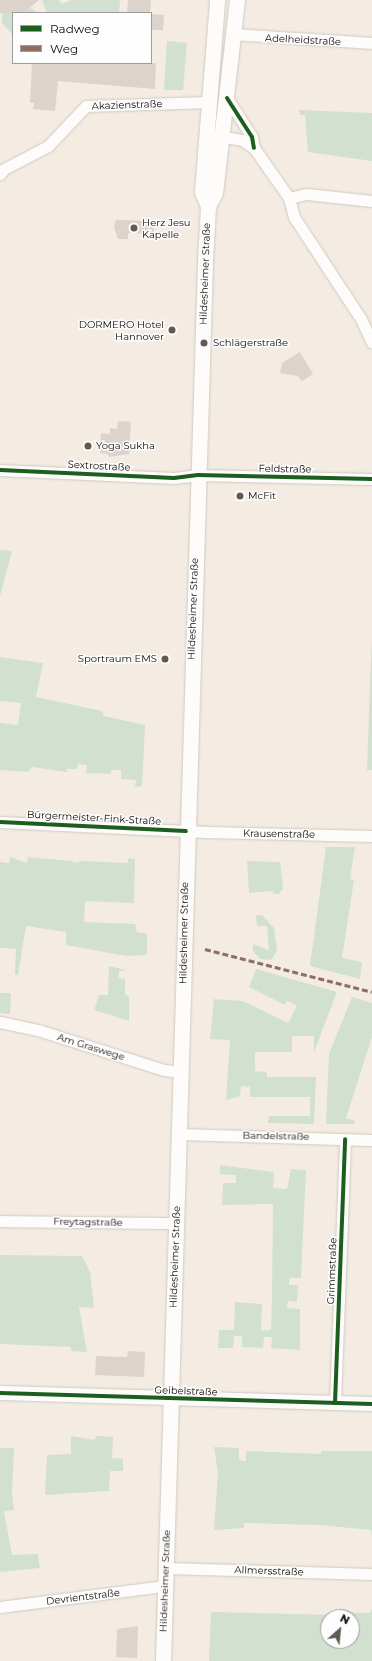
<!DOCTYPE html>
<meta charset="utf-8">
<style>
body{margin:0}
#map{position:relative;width:372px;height:1661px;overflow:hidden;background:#f4ece2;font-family:Montserrat,sans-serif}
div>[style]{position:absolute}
.green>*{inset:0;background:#d2e0cf}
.building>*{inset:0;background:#dbd3cc}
.roads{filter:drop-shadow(0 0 1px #cfc9c1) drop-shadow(0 0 1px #cfc9c1)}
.minor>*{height:11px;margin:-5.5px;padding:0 5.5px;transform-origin:5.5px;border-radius:5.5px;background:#fdfcfb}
.tertiary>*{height:14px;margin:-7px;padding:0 7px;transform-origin:7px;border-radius:7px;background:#fdfcfb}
.secondary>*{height:15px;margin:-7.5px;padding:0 7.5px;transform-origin:7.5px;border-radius:7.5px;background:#fdfcfb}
.quiet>*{height:3px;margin-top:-1.5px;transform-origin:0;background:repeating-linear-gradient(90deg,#8d6e63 0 6px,transparent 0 9px)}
.cycleway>*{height:4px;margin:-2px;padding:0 2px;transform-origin:2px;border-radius:2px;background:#1b5e20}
.dots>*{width:11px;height:11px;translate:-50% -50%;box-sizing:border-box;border:2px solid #fdfdfd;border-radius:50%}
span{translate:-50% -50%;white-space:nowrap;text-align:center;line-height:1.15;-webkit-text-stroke:3px #fdfdfd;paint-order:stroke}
.street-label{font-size:10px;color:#100b05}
.poi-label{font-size:10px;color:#100b05}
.left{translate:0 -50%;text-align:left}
.right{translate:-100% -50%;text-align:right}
.legend{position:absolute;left:12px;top:12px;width:140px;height:52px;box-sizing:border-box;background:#fdfdfd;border:1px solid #9e9c9a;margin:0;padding:5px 7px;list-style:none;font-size:12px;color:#100b05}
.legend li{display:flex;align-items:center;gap:8px;height:20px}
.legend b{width:20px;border:1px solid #9e9c9a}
.north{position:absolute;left:320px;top:1609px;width:40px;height:40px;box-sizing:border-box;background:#fdfdfd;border:1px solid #9e9c9a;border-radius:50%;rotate:27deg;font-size:11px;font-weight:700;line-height:16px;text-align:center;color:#100b05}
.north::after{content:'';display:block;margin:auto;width:14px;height:18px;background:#605a52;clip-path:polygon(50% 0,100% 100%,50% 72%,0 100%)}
</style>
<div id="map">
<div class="green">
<div style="clip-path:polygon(42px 0,59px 0,62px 4px,72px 0,120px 0,119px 13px,47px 13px)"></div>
<div style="clip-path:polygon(21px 8px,25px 12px,31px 8px,36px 11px,33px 13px,13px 13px,12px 34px,2px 23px,2px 10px)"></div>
<div style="clip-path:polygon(167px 41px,187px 43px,183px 90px,164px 90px)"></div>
<div style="clip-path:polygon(299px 110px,372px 113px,372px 161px,308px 152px,305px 115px,300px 115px)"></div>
<div style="clip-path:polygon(0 550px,12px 551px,0 596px)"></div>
<div style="clip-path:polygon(372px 639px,372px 770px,367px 770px,370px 685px)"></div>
<div style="clip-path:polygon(0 657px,43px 663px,36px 697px,102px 711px,104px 716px,145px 725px,142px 786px,135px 787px,136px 780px,121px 779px,121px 770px,111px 770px,111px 774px,86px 773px,87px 765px,78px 764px,77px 769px,67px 769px,67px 772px,32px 767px,28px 772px,0 770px,0 723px,18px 725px,21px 703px,0 701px)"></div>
<div style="clip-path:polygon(326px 847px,355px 847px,350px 879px,354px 880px,342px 958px,362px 962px,360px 979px,310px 966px)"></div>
<div style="clip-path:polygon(10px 857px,27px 863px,28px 857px,73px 861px,73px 863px,82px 861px,128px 863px,128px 858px,135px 859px,134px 903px,85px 901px,84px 922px,135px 924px,137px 932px,147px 934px,147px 955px,126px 956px,66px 945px,66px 932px,26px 926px,18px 975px,15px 974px,16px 949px,0 948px,0 862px,9px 863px)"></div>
<div style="clip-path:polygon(247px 861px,280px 862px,283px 888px,279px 894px,273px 894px,273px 891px,249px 893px)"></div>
<div style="clip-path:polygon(256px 915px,262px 915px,274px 928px,277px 951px,271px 960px,260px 959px,253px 951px,253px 944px,269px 950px,267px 926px,257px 926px)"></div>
<div style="clip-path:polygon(109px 966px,126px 970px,119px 971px,119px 978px,125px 979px,125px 995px,129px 996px,129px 1021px,94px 1010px,99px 995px,108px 995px)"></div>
<div style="clip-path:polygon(256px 969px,337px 992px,314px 1052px,314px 1036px,292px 1036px,292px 1052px,255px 1052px,255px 1071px,267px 1072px,267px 1077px,316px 1077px,314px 1124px,268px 1123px,269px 1116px,310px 1116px,310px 1097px,250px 1097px,250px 1087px,241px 1086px,240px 1096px,226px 1100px,230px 1040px,210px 1039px,214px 999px,243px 1001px,288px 1023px,297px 1006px,287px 1001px,285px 1005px,249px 987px)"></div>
<div style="clip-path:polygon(0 993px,11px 993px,10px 1014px,0 1013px)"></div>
<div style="clip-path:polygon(352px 997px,372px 1003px,372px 1037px,346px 1118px,355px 1121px,354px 1124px,326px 1124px,329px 1054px)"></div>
<div style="clip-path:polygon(220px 1165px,274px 1172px,273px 1188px,287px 1189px,291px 1169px,306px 1170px,301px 1278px,289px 1278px,289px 1285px,298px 1285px,297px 1302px,288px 1301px,287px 1308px,300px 1309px,300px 1350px,271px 1348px,272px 1337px,264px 1337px,263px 1348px,242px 1347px,242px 1336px,234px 1336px,233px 1348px,218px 1348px,219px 1330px,234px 1330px,235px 1302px,262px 1304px,261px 1330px,271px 1330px,272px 1297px,273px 1204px,222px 1205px,223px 1183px,236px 1183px,236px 1175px,220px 1174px)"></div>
<div style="clip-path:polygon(0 1255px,82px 1256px,90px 1272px,94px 1308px,79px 1307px,87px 1352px,71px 1351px,71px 1347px,0 1344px)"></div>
<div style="clip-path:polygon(71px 1436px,95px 1440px,96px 1436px,113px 1437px,112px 1458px,123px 1459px,123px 1471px,110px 1471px,109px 1491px,45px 1495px,47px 1455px,71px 1454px)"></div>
<div style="clip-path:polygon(214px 1447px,239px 1448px,239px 1460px,246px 1461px,246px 1451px,321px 1454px,321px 1451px,372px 1451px,372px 1537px,371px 1530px,319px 1525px,244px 1523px,244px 1528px,214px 1530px,218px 1473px)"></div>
<div style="clip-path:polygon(0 1448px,14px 1448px,12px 1492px,14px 1510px,4px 1511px,12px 1555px,38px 1554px,40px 1568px,0 1572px)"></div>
<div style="clip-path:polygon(evenodd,372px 1608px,372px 1661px,209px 1661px,211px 1612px,332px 1615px,333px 1612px,370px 1613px,372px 1608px,328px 1617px,352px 1617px,352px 1641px,328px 1641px,328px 1617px)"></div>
</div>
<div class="building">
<div style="clip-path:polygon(0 0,39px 0,24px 13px,0 13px)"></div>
<div style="clip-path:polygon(128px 0,151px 0,150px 13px,127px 13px)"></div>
<div style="clip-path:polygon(151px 14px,164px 15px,163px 30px,151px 30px)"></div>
<div style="clip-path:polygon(32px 63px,156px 63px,155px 89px,58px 81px,55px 111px,33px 109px,34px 103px,30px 103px)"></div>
<div style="clip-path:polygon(116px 220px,154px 221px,154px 234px,128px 233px,128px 239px,118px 239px,114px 227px)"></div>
<div style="clip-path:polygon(300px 352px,313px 374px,302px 381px,298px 376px,280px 373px,282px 363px)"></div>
<div style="clip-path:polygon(118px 421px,131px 422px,129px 454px,109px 457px,108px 454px,100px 453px,101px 433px,110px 434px,110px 428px,117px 429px)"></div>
<div style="clip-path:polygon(128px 1351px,145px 1352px,144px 1377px,95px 1375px,96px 1356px,127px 1357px)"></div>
<div style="clip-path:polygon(138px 1626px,137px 1658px,116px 1657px,117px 1629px)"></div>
</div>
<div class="roads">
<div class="minor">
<div style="left:234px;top:34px;width:138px;rotate:3.7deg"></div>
<div style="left:227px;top:98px;width:46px;rotate:57.3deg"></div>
<div style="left:252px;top:137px;width:11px;rotate:80deg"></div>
<div style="left:214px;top:135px;width:28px;rotate:10deg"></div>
<div style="left:242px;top:140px;width:14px;rotate:34deg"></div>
<div style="left:254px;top:148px;width:61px;rotate:55deg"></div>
<div style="left:289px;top:198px;width:20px;rotate:75deg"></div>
<div style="left:294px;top:217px;width:122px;rotate:56.7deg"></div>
<div style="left:361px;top:319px;width:26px;rotate:65deg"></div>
<div style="left:0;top:174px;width:6px;rotate:-51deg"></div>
<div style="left:4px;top:169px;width:50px;rotate:-27.6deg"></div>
<div style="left:48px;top:146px;width:55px;rotate:-46.5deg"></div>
<div style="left:86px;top:106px;width:122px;rotate:-1.9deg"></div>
<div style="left:289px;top:198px;width:18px;rotate:-13deg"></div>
<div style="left:307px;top:194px;width:65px;rotate:6.1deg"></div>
<div style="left:0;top:470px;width:174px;rotate:2.6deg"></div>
<div style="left:174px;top:478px;width:24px;rotate:-7deg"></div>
<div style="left:198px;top:475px;width:174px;rotate:1.3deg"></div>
<div style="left:0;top:822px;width:207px;rotate:2.8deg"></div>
<div style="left:207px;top:832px;width:165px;rotate:1.4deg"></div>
<div style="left:0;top:1022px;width:39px;rotate:12deg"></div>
<div style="left:38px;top:1030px;width:132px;rotate:17.6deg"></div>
<div style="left:164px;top:1070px;width:17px;rotate:7deg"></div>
<div style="left:179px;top:1134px;width:193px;rotate:1.8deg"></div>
<div style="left:0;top:1221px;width:176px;rotate:0.7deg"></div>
<div style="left:335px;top:1403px;width:264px;rotate:-87.8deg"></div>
<div style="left:166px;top:1568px;width:206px;rotate:1.7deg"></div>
<div style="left:0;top:1607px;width:166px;rotate:-7.3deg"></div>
</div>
<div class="tertiary">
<div style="left:0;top:1393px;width:372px;rotate:1.7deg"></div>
</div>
<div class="secondary">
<div style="left:208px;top:206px;width:15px;rotate:-113deg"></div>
<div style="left:202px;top:192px;width:193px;rotate:-85.5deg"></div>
<div style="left:163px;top:1661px;width:1400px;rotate:-88.28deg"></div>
<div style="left:205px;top:262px;width:56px;rotate:-86.9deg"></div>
<div style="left:208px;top:206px;width:15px;rotate:-62deg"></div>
<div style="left:215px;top:193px;width:194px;rotate:-83.5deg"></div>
</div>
</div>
<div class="quiet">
<div style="left:205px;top:949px;width:172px;rotate:14.4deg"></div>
</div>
<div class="cycleway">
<div style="left:227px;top:98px;width:46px;rotate:57.3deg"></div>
<div style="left:252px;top:137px;width:11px;rotate:80deg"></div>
<div style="left:0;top:470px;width:174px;rotate:2.6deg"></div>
<div style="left:174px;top:478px;width:24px;rotate:-7deg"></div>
<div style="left:198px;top:475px;width:174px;rotate:1.3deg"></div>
<div style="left:0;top:822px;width:186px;rotate:2.8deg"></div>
<div style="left:0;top:1393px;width:372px;rotate:1.7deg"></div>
<div style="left:335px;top:1403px;width:264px;rotate:-87.8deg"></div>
</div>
<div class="dots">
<div style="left:134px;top:228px;background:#605a52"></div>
<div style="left:172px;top:330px;background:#605a52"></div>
<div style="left:204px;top:343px;background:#605a52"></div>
<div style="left:88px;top:446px;background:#605a52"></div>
<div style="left:240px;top:496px;background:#605a52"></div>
<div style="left:165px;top:659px;background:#605a52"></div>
</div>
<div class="street-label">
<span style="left:303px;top:40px;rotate:3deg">Adelheidstraße</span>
<span style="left:127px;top:105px;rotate:-2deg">Akazienstraße</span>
<span style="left:205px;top:274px;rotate:-88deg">Hildesheimer Straße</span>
<span style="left:99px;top:466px;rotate:3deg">Sextrostraße</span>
<span style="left:285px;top:469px;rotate:1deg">Feldstraße</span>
<span style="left:193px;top:609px;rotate:-88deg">Hildesheimer Straße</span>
<span style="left:94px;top:818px;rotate:3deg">Bürgermeister-Fink-Straße</span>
<span style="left:279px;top:834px;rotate:1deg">Krausenstraße</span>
<span style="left:184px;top:933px;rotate:-89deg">Hildesheimer Straße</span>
<span style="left:91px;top:1047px;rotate:17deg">Am Graswege</span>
<span style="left:276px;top:1136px;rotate:1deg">Bandelstraße</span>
<span style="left:88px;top:1222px;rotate:1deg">Freytagstraße</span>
<span style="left:175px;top:1257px;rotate:-88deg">Hildesheimer Straße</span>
<span style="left:332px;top:1271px;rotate:-88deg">Grimmstraße</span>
<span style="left:186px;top:1391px;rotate:2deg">Geibelstraße</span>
<span style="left:269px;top:1571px;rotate:2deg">Allmersstraße</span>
<span style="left:165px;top:1581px;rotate:-88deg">Hildesheimer Straße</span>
<span style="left:83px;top:1597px;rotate:-7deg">Devrientstraße</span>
</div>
<div class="poi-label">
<span class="left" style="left:142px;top:228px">Herz Jesu<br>Kapelle</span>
<span class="right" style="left:164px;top:330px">DORMERO Hotel<br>Hannover</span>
<span class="left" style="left:213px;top:343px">Schlägerstraße</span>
<span class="left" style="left:96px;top:446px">Yoga Sukha</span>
<span class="left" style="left:248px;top:496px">McFit</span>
<span class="right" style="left:157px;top:659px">Sportraum EMS</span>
</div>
<ul class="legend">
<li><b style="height:5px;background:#1b5e20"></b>Radweg</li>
<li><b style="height:5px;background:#8d6e63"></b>Weg</li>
</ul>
<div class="north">N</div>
</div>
